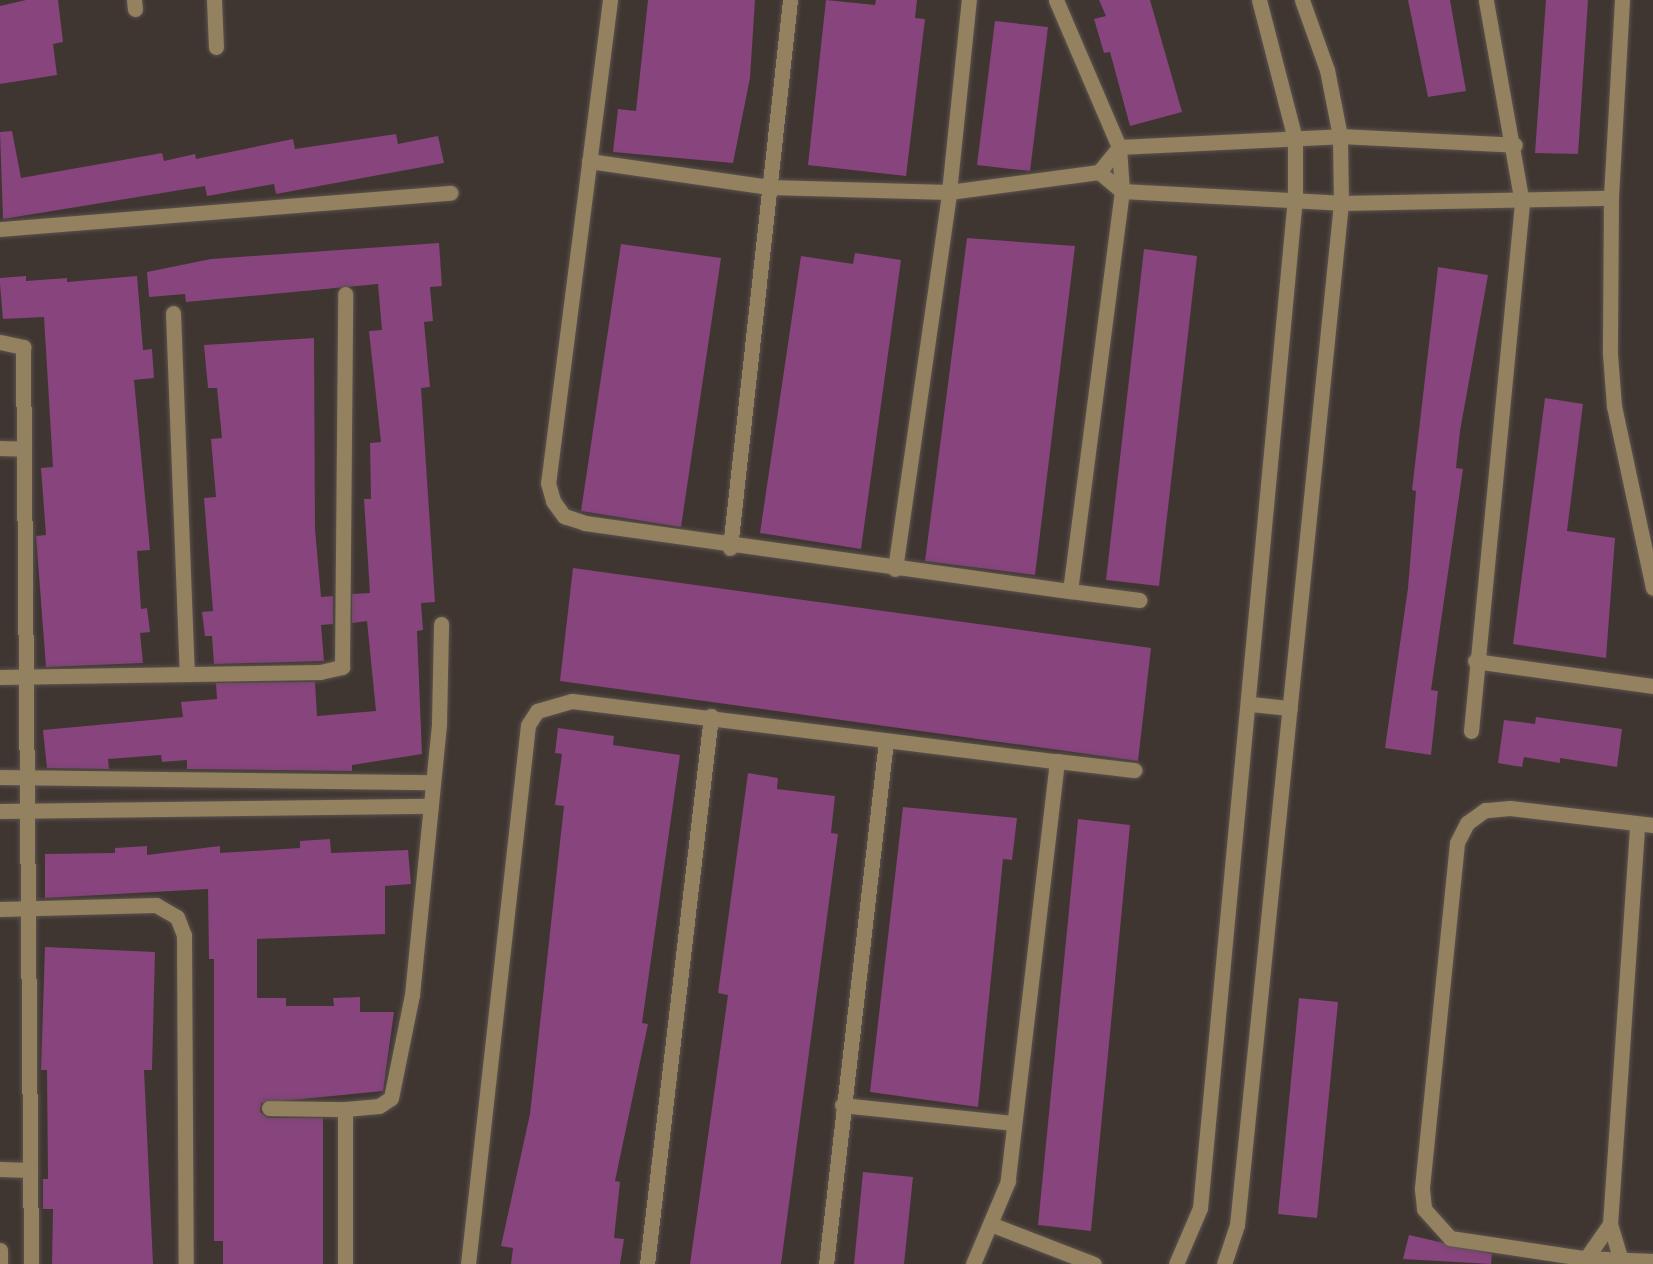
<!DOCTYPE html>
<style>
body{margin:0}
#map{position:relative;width:1653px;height:1264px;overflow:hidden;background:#3f3531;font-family:"Golos Text",sans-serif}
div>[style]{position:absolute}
.building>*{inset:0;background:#87447d}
.roads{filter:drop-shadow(0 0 2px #5b524e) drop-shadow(0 0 2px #5b524e)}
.minor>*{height:15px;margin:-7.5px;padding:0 7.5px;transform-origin:7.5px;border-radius:7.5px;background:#93815f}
span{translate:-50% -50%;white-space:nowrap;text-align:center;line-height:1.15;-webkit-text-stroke:4.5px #352b27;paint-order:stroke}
</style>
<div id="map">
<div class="building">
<div style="clip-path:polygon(26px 0,58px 0,63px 42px,53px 44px,57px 75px,0 84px,0 6px)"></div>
<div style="clip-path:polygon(648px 0,755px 0,750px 78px,733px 163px,613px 152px,618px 109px,636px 111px)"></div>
<div style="clip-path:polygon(826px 0,875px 5px,876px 0,917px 0,915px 18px,925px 19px,906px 176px,808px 165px)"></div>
<div style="clip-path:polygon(1099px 0,1150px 0,1182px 112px,1130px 126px,1110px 52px,1104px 53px,1094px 19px,1106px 16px)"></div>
<div style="clip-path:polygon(1408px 0,1450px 0,1466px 91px,1428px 97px)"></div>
<div style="clip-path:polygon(1546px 0,1588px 0,1578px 154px,1535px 153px)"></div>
<div style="clip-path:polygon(995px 21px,1048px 27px,1030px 171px,977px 165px)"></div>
<div style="clip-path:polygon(12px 131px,21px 178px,162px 153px,164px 161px,195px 154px,196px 159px,293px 139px,295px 149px,396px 134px,398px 144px,438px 136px,444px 163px,276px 194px,274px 184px,207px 196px,205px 186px,3px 219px,0 132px)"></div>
<div style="clip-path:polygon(967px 238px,1075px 246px,1035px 575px,925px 561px)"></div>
<div style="clip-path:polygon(439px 243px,442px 286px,430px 287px,433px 321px,424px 322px,430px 387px,421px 388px,435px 602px,421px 603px,423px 630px,417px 631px,422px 754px,352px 765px,352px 771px,187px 769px,187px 760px,162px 762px,161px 755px,108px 759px,109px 769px,47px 768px,43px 730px,183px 717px,181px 702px,217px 699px,216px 683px,315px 682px,317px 716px,376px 711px,367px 621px,352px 623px,352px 594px,370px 593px,364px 499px,371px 499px,370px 443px,381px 442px,369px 331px,382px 330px,378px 284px,186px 302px,185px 294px,149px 297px,147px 272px,211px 259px)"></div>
<div style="clip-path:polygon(621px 244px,721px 258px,681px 527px,581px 511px)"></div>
<div style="clip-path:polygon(1144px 249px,1197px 256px,1159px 586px,1106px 580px)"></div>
<div style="clip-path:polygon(855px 253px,901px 260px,861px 549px,760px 533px,801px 256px,853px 264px)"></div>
<div style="clip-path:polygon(1438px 267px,1488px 275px,1460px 431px,1456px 468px,1463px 469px,1431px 690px,1438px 691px,1431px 755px,1385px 748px,1408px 588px,1416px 491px,1412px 490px)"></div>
<div style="clip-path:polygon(26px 276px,26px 281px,67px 278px,67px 282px,137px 276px,143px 350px,152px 349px,154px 378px,134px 380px,150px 550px,137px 551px,141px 609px,147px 608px,150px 632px,140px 633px,143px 663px,46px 667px,36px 536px,46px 535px,41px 468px,53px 467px,44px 317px,3px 319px,0 284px,0 278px)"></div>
<div style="clip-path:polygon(314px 338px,315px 529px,321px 597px,333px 596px,333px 624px,321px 625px,324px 661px,214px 664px,212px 636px,205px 636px,202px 612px,213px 611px,204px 498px,216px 497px,211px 439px,222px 438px,217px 388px,208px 388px,204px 345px)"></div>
<div style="clip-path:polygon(1545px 398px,1583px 404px,1567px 531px,1615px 538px,1606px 658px,1513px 644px)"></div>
<div style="clip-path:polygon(573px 568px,1151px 648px,1138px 761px,560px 681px)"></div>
<div style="clip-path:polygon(1536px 717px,1622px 729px,1617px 767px,1560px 758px,1560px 763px,1524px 757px,1522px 767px,1498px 763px,1504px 720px,1535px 724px)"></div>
<div style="clip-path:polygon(558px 728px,614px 736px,613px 745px,680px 755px,642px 1023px,648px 1024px,615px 1181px,620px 1182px,614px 1238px,624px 1239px,620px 1264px,511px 1264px,513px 1248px,501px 1246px,530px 1114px,564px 806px,555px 805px,562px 754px,555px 753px)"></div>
<div style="clip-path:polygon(748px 773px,778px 778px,777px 789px,835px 796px,831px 833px,838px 834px,781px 1264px,690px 1264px,728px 995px,718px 993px)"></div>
<div style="clip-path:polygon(903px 807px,1017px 818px,1012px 860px,1003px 859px,978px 1107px,870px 1092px)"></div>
<div style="clip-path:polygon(1078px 819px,1130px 825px,1091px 1231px,1038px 1225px)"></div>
<div style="clip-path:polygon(330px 839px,331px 853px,408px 850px,411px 884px,385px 886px,385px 934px,257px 939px,257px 998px,286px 998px,286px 1006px,334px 1006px,333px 998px,360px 997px,360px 1012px,394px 1012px,383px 1091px,261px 1103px,260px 1112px,268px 1118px,323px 1118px,323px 1264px,223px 1264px,223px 1241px,214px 1241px,214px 959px,209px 959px,208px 889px,45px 898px,45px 854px,115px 853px,115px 848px,147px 846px,147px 855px,220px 846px,220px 853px,300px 848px,300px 841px)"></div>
<div style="clip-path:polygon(45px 947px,155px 952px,152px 1070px,144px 1070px,153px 1264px,52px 1264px,53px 1209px,43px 1209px,43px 1179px,48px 1179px,47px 1070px,41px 1070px)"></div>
<div style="clip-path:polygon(1299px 998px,1338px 1002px,1317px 1218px,1278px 1214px)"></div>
<div style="clip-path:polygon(863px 1172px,913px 1177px,904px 1264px,854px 1264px)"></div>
<div style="clip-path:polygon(1409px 1235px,1492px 1254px,1491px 1264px,1403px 1259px)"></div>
</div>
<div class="roads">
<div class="minor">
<div style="left:134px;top:0;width:9px;rotate:84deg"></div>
<div style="left:214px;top:0;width:47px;rotate:87.6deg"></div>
<div style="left:610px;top:0;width:487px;rotate:97.3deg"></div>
<div style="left:548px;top:483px;width:19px;rotate:74deg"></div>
<div style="left:553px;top:501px;width:19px;rotate:54deg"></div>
<div style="left:564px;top:516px;width:22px;rotate:18deg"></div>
<div style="left:585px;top:523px;width:490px;rotate:8deg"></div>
<div style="left:1070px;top:591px;width:403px;rotate:-82.6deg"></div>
<div style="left:1122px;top:191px;width:44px;rotate:-93.9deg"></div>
<div style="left:1119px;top:147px;width:160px;rotate:-113.2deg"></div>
<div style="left:1622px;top:0;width:198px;rotate:93.2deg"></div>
<div style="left:1611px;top:198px;width:156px;rotate:90.4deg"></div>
<div style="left:1610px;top:354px;width:52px;rotate:85.6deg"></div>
<div style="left:1614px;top:406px;width:186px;rotate:77.9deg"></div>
<div style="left:589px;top:161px;width:182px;rotate:8.2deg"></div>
<div style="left:769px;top:187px;width:180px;rotate:1.6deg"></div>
<div style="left:949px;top:192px;width:151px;rotate:-7.6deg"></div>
<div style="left:1099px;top:172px;width:32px;rotate:-51deg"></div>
<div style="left:1119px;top:147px;width:221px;rotate:-2.8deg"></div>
<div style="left:1340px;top:136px;width:175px;rotate:2.9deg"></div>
<div style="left:1099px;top:172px;width:30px;rotate:40deg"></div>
<div style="left:1122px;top:191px;width:219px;rotate:3.1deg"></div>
<div style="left:1341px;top:203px;width:270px;rotate:-1.1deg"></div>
<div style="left:0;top:229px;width:452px;rotate:-4.6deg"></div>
<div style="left:173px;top:313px;width:360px;rotate:87.8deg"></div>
<div style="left:0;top:342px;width:24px;rotate:12deg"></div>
<div style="left:23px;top:347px;width:917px;rotate:89.5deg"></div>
<div style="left:0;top:448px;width:24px;rotate:2deg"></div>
<div style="left:730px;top:548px;width:551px;rotate:-83.75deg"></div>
<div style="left:895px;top:569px;width:381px;rotate:-81.8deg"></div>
<div style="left:949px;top:192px;width:193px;rotate:-84.1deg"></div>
<div style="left:1070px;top:591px;width:70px;rotate:7.4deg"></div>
<div style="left:1475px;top:661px;width:180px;rotate:8deg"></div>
<div style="left:0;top:677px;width:320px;rotate:-0.9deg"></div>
<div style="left:320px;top:672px;width:23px;rotate:-13deg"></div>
<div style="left:342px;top:667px;width:373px;rotate:-89.5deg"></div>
<div style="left:1251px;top:704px;width:39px;rotate:6deg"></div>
<div style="left:1471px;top:731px;width:530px;rotate:-84.48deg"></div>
<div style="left:1522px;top:203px;width:206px;rotate:-100.1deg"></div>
<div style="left:1057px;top:761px;width:78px;rotate:6.7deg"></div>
<div style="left:0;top:777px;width:433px;rotate:0.7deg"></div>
<div style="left:0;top:811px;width:431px;rotate:-0.7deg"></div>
<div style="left:1653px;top:825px;width:144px;rotate:-173.2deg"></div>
<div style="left:1510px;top:808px;width:25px;rotate:175deg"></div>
<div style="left:1485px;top:810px;width:22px;rotate:144deg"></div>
<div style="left:1467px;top:823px;width:22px;rotate:117deg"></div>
<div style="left:1457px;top:843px;width:348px;rotate:95.8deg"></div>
<div style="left:1422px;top:1189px;width:20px;rotate:84deg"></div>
<div style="left:1424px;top:1209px;width:39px;rotate:48deg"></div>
<div style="left:1450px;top:1238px;width:134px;rotate:8.6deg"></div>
<div style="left:1582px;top:1258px;width:71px;rotate:2.4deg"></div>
<div style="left:0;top:909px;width:156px;rotate:-1.5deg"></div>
<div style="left:156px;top:905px;width:24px;rotate:30deg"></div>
<div style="left:177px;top:917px;width:19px;rotate:69deg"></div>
<div style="left:184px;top:935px;width:329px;rotate:89.7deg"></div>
<div style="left:842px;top:1105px;width:173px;rotate:6deg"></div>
<div style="left:269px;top:1108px;width:76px;rotate:0.8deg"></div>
<div style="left:0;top:1169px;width:30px;rotate:2deg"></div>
<div style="left:993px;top:1225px;width:108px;rotate:21.1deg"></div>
<div style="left:0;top:1250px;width:14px;rotate:90deg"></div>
<div style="left:345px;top:1264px;width:155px;rotate:-90deg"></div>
<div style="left:345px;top:1109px;width:34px;rotate:-5deg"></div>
<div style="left:379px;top:1106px;width:14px;rotate:-34deg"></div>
<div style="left:391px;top:1098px;width:105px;rotate:-78.5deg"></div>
<div style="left:412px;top:995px;width:273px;rotate:-84.3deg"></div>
<div style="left:439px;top:723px;width:99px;rotate:-88.8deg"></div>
<div style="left:468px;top:1264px;width:542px;rotate:-83.65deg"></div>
<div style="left:528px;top:725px;width:17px;rotate:-57deg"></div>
<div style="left:537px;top:711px;width:36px;rotate:-16deg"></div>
<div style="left:572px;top:701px;width:489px;rotate:7.1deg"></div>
<div style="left:1057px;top:761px;width:423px;rotate:96.7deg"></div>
<div style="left:1008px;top:1181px;width:90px;rotate:112.9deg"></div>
<div style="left:647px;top:1264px;width:552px;rotate:-83.34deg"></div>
<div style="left:826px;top:1264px;width:526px;rotate:-83.46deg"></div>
<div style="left:1176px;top:1264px;width:61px;rotate:-66.8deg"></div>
<div style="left:1200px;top:1208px;width:1014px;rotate:-84.63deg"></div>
<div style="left:1295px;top:198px;width:59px;rotate:-90deg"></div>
<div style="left:1295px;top:139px;width:144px;rotate:-104.5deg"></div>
<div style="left:1224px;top:1264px;width:41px;rotate:-71.6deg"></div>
<div style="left:1237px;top:1225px;width:1027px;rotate:-84.19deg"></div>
<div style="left:1341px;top:203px;width:67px;rotate:-90.9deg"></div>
<div style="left:1340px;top:136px;width:67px;rotate:-101.1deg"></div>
<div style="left:1327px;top:70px;width:74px;rotate:-109.7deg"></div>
<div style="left:1582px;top:1264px;width:49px;rotate:-55deg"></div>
<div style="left:1622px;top:1264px;width:42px;rotate:-106.7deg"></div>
<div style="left:1610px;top:1224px;width:401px;rotate:-86.1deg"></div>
</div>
</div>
</div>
